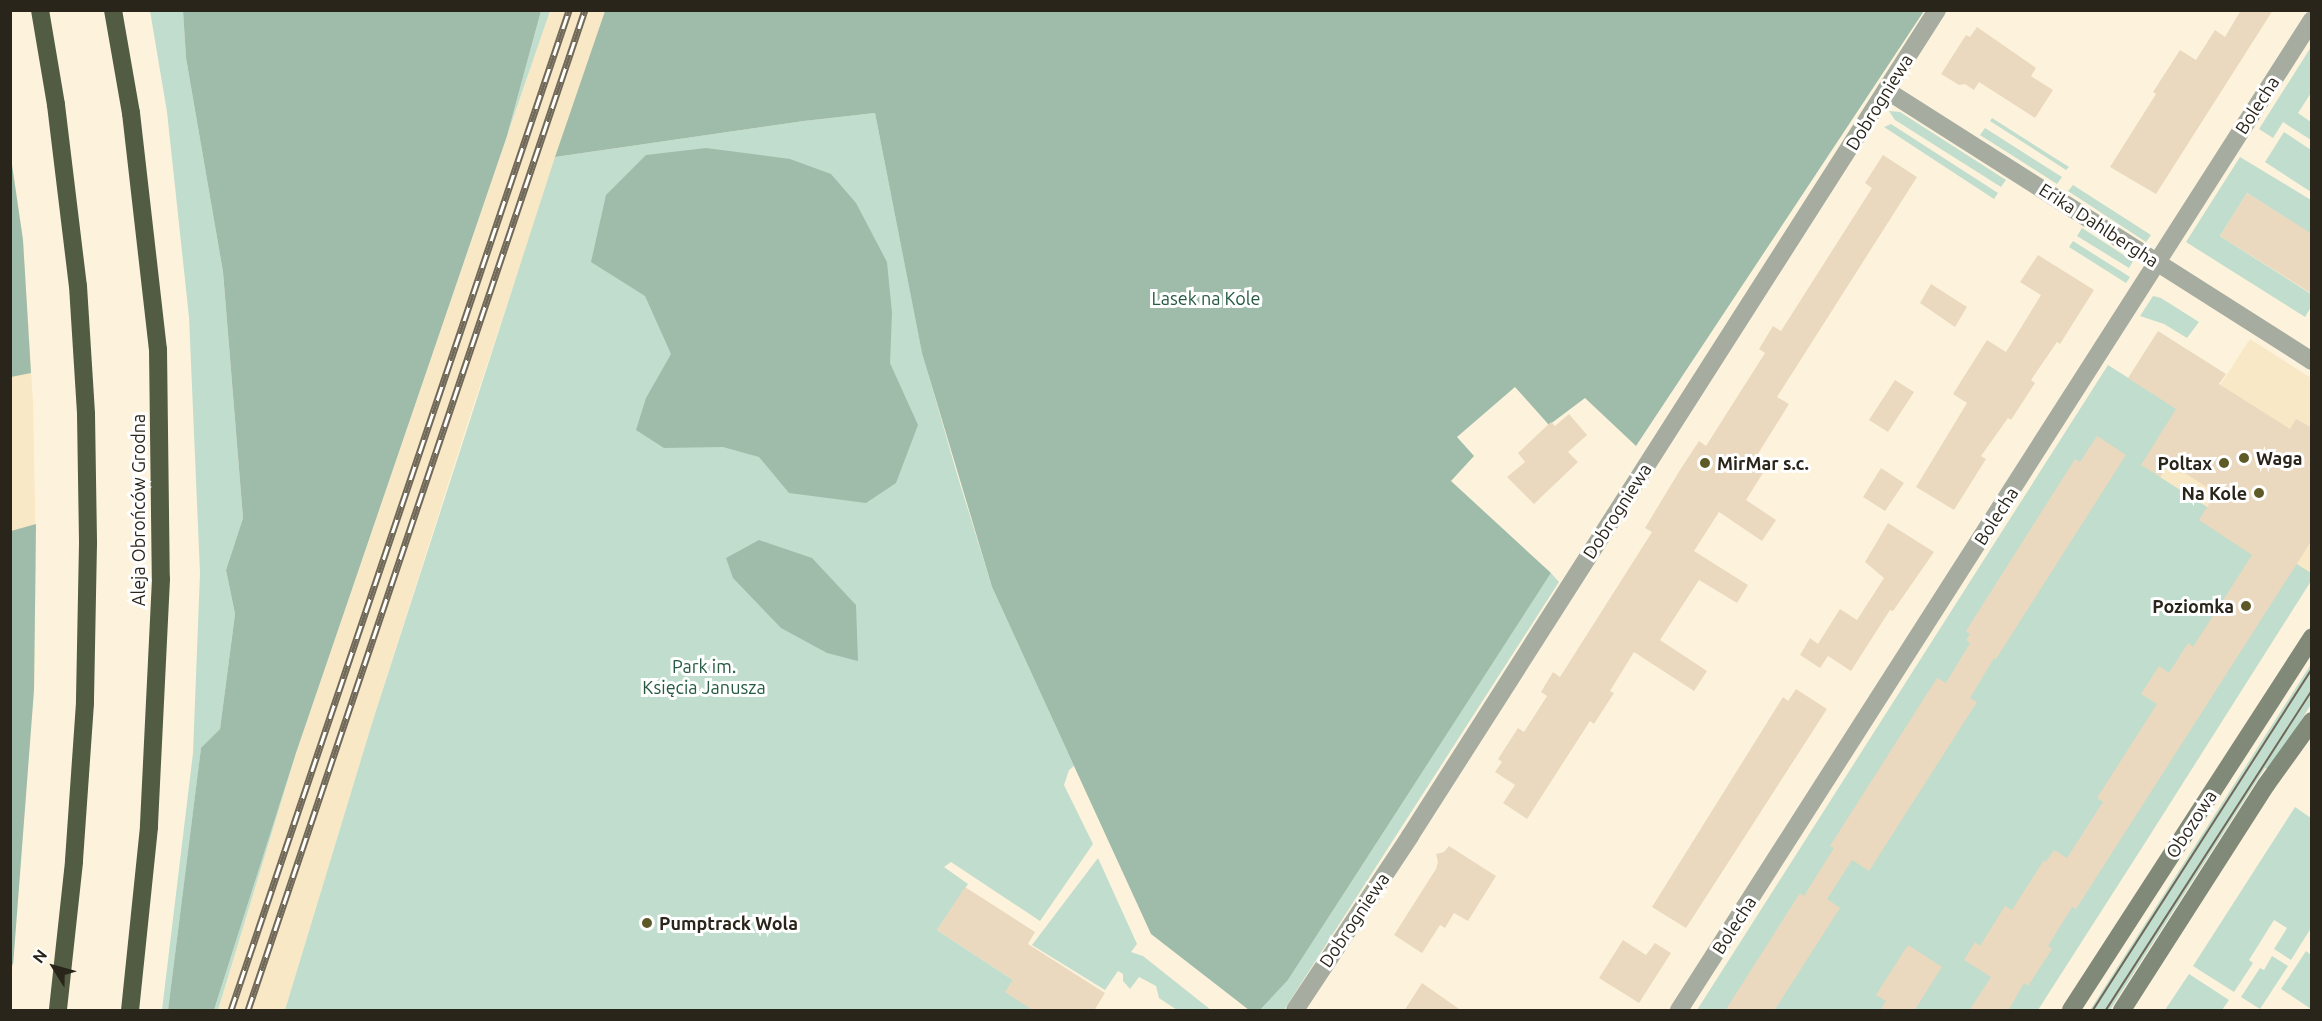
<!DOCTYPE html>
<meta charset="utf-8">
<style>
body{margin:0}
#map{position:relative;width:2322px;height:1021px;overflow:hidden;background:#fdf3dc;font-family:Ubuntu,sans-serif}
div>[style]{position:absolute}
.built>*{inset:0;background:#f9e8c5}
.green>*{inset:0;background:#c1ddcd}
.forest>*{inset:0;background:#9fbcab}
.building>*{inset:0;background:#ead9bf}
.street>*{height:18px;margin:-9px;padding:0 9px;transform-origin:9px;border-radius:9px;background:#a7aca0}
.secondary>*{height:18px;margin:-9px;padding:0 9px;transform-origin:9px;border-radius:9px;background:#818978}
.highway>*{height:18px;margin:-9px;padding:0 9px;transform-origin:9px;border-radius:9px;background:#515c43}
.tram>*{height:1.5px;margin:-0.75px;padding:0 0.75px;transform-origin:0.75px;border-radius:0.75px;background:#70695a}
.rail>*{height:7px;margin-top:-3.5px;transform-origin:0;background:repeating-linear-gradient(90deg,#fff 0 14px,#70695a 0 28px);box-sizing:border-box;border-block:2px solid #70695a}
.dots>*{width:16px;height:16px;translate:-50% -50%;box-sizing:border-box;border:3px solid #fff;border-radius:50%}
span{translate:-50% -50%;white-space:nowrap;text-align:center;line-height:1.15;-webkit-text-stroke:6px #fff;paint-order:stroke}
.street-label{font-size:18px;color:#2a251a}
.park-label{font-size:18px;color:#255a41}
.poi-label{font-size:18px;color:#2a251a;font-weight:700}
.left{translate:0 -50%;text-align:left}
.right{translate:-100% -50%;text-align:right}
.frame{position:absolute;inset:0;border:12px solid #2a251a;pointer-events:none}
.north{position:absolute;left:24px;top:937px;width:60px;height:60px;-webkit-text-stroke:4px #fff;paint-order:stroke;rotate:307deg;font-size:16px;font-weight:700;line-height:24px;text-align:center;color:#2a251a}
.north::after{content:'';display:block;margin:auto;width:21px;height:27px;background:#2a251a;clip-path:polygon(50% 0,100% 100%,50% 72%,0 100%)}
</style>
<div id="map">
<div class="built">
<div style="clip-path:polygon(550px 11px,605px 11px,468px 422px,373px 720px,285px 1010px,218px 1010px,296px 753px)"></div>
<div style="clip-path:polygon(11px 158px,23px 240px,33px 401px,36px 560px,34px 690px,11px 989px)"></div>
<div style="clip-path:polygon(2250px 339px,2311px 378px,2311px 573px,2160px 477px)"></div>
</div>
<div class="green">
<div style="clip-path:polygon(150px 11px,183px 11px,186px 58px,223px 272px,243px 518px,226px 570px,235px 614px,220px 729px,201px 749px,168px 1010px,162px 1010px,193px 753px,200px 573px,189px 317px,167px 112px)"></div>
<div style="clip-path:polygon(541px 11px,550px 11px,507px 136px)"></div>
<div style="clip-path:polygon(2311px 47px,2311px 93px,2298px 113px,2311px 122px,2311px 140px,2283px 122px,2273px 138px,2259px 129px)"></div>
<div style="clip-path:polygon(1889px 111px,1900px 112px,2006px 180px,2001px 187px,1895px 120px)"></div>
<div style="clip-path:polygon(875px 113px,922px 352px,957px 474px,992px 587px,1074px 766px,1069px 770px,1064px 785px,1093px 844px,1040px 921px,951px 862px,944px 867px,968px 884px,937px 930px,1013px 980px,1006px 992px,1034px 1010px,285px 1010px,373px 720px,555px 157px,804px 121px)"></div>
<div style="clip-path:polygon(1992px 118px,2069px 167px,2066px 170px,1990px 121px)"></div>
<div style="clip-path:polygon(1891px 124px,1998px 193px,1994px 199px,1884px 127px)"></div>
<div style="clip-path:polygon(1985px 128px,2062px 177px,2057px 184px,1980px 135px)"></div>
<div style="clip-path:polygon(2284px 132px,2311px 150px,2311px 192px,2265px 162px)"></div>
<div style="clip-path:polygon(2240px 157px,2311px 200px,2311px 234px,2247px 193px,2220px 236px,2311px 294px,2311px 307px,2305px 317px,2186px 242px)"></div>
<div style="clip-path:polygon(2073px 185px,2151px 235px,2146px 242px,2068px 191px)"></div>
<div style="clip-path:polygon(2082px 228px,2133px 261px,2129px 268px,2077px 236px)"></div>
<div style="clip-path:polygon(2073px 241px,2130px 277px,2126px 283px,2069px 247px)"></div>
<div style="clip-path:polygon(2153px 296px,2161px 298px,2199px 322px,2187px 338px,2164px 324px,2140px 316px)"></div>
<div style="clip-path:polygon(2108px 365px,2196px 421px,2160px 477px,2311px 573px,2311px 581px,2145px 843px,2038px 1010px,1697px 1010px)"></div>
<div style="clip-path:polygon(1551px 573px,1559px 582px,1284px 1010px,1260px 1010px,1288px 980px)"></div>
<div style="clip-path:polygon(2311px 664px,2311px 704px,2298px 726px,2268px 769px,2265px 768px,2110px 1010px,2090px 1010px)"></div>
<div style="clip-path:polygon(296px 753px,218px 1010px,214px 1010px)"></div>
<div style="clip-path:polygon(2295px 807px,2311px 818px,2311px 928px,2291px 960px,2274px 949px,2287px 928px,2274px 920px,2249px 960px,2253px 963px,2234px 992px,2193px 966px)"></div>
<div style="clip-path:polygon(1098px 858px,1137px 944px,1131px 952px,1143px 956px,1211px 1010px,1177px 1010px,1159px 998px,1156px 986px,1139px 977px,1130px 989px,1123px 981px,1123px 974px,1118px 971px,1105px 990px,1032px 945px)"></div>
<div style="clip-path:polygon(2306px 951px,2311px 955px,2311px 1009px,2281px 989px)"></div>
<div style="clip-path:polygon(2272px 956px,2288px 966px,2260px 1009px,2241px 997px,2260px 968px,2264px 970px)"></div>
<div style="clip-path:polygon(2189px 974px,2229px 1000px,2222px 1010px,2165px 1010px)"></div>
</div>
<div class="forest">
<div style="clip-path:polygon(183px 11px,541px 11px,507px 136px,296px 753px,214px 1010px,168px 1010px,201px 748px,220px 729px,235px 614px,226px 570px,243px 518px,223px 272px,186px 58px)"></div>
<div style="clip-path:polygon(605px 11px,1924px 11px,1636px 446px,1585px 398px,1549px 425px,1515px 387px,1457px 437px,1474px 456px,1451px 481px,1551px 573px,1288px 980px,1260px 1010px,1249px 1010px,1151px 934px,992px 587px,922px 353px,875px 113px,804px 121px,555px 157px)"></div>
<div style="clip-path:polygon(706px 148px,790px 159px,831px 174px,856px 203px,887px 262px,892px 313px,890px 363px,918px 425px,896px 483px,866px 503px,789px 493px,759px 457px,723px 447px,664px 448px,636px 430px,646px 398px,671px 354px,645px 296px,591px 262px,606px 195px,646px 155px)"></div>
<div style="clip-path:polygon(11px 158px,23px 240px,31px 373px,11px 377px)"></div>
<div style="clip-path:polygon(36px 524px,34px 690px,13px 966px,10px 958px,11px 531px)"></div>
<div style="clip-path:polygon(759px 540px,812px 558px,856px 605px,858px 661px,827px 653px,781px 628px,733px 578px,726px 558px)"></div>
</div>
<div class="building">
<div style="clip-path:polygon(2241px 10px,2273px 10px,2156px 194px,2110px 167px,2156px 94px,2153px 92px,2180px 50px,2196px 60px,2215px 30px,2225px 37px)"></div>
<div style="clip-path:polygon(1977px 27px,2036px 68px,2031px 76px,2053px 90px,2035px 118px,1979px 82px,1974px 90px,1965px 84px,1959px 85px,1941px 74px,1966px 35px,1970px 37px)"></div>
<div style="clip-path:polygon(1883px 155px,1917px 177px,1777px 397px,1789px 404px,1756px 457px,1768px 465px,1746px 500px,1776px 520px,1762px 541px,1719px 512px,1694px 551px,1748px 585px,1737px 603px,1699px 580px,1660px 640px,1707px 671px,1694px 691px,1634px 652px,1610px 691px,1614px 693px,1594px 724px,1590px 721px,1527px 819px,1503px 803px,1515px 785px,1495px 772px,1502px 762px,1498px 759px,1518px 728px,1524px 732px,1547px 696px,1541px 692px,1553px 672px,1560px 677px,1652px 532px,1645px 528px,1680px 470px,1699px 441px,1706px 446px,1765px 353px,1759px 349px,1773px 326px,1781px 331px,1872px 188px,1865px 183px)"></div>
<div style="clip-path:polygon(2247px 193px,2312px 234px,2312px 294px,2220px 236px)"></div>
<div style="clip-path:polygon(2038px 255px,2094px 290px,2060px 344px,2057px 342px,2031px 380px,2035px 383px,2011px 420px,2008px 418px,1981px 456px,1986px 459px,1954px 510px,1916px 487px,1967px 403px,1953px 394px,1987px 340px,2006px 352px,2041px 295px,2020px 282px)"></div>
<div style="clip-path:polygon(1931px 284px,1967px 307px,1955px 327px,1920px 303px)"></div>
<div style="clip-path:polygon(2158px 331px,2226px 374px,2219px 384px,2290px 429px,2296px 419px,2312px 428px,2312px 540px,2076px 909px,2072px 907px,2048px 946px,2052px 949px,2028px 986px,2024px 983px,2008px 1011px,1969px 1011px,1991px 977px,1964px 960px,1975px 942px,1980px 946px,2005px 906px,2012px 910px,2044px 860px,2046px 862px,2054px 850px,2067px 858px,2103px 802px,2097px 798px,2157px 704px,2141px 694px,2159px 666px,2169px 673px,2188px 643px,2193px 647px,2252px 555px,2199px 520px,2216px 493px,2169px 463px,2160px 477px,2141px 465px,2176px 409px,2128px 378px)"></div>
<div style="clip-path:polygon(1895px 380px,1914px 392px,1888px 432px,1869px 420px)"></div>
<div style="clip-path:polygon(1569px 414px,1587px 435px,1568px 452px,1578px 462px,1534px 504px,1507px 477px,1525px 462px,1518px 453px,1551px 422px,1555px 426px)"></div>
<div style="clip-path:polygon(2097px 436px,2126px 455px,1996px 659px,1994px 658px,1970px 698px,1977px 702px,1869px 871px,1852px 860px,1827px 899px,1840px 908px,1774px 1011px,1725px 1011px,1800px 893px,1804px 896px,1834px 848px,1830px 846px,1937px 678px,1946px 683px,1970px 643px,1966px 640px,1970px 634px,1966px 631px,2075px 459px,2080px 462px)"></div>
<div style="clip-path:polygon(1881px 468px,1904px 483px,1885px 511px,1863px 497px)"></div>
<div style="clip-path:polygon(1888px 523px,1934px 552px,1893px 611px,1890px 610px,1851px 671px,1828px 656px,1820px 668px,1800px 655px,1810px 638px,1818px 644px,1840px 609px,1857px 620px,1884px 578px,1865px 562px)"></div>
<div style="clip-path:polygon(1796px 689px,1827px 709px,1686px 928px,1652px 907px,1783px 697px,1788px 701px)"></div>
<div style="clip-path:polygon(1449px 846px,1496px 876px,1468px 921px,1454px 913px,1445px 928px,1440px 925px,1422px 953px,1394px 935px,1436px 869px,1438px 862px,1436px 854px,1444px 852px)"></div>
<div style="clip-path:polygon(965px 887px,1035px 932px,1028px 944px,1105px 993px,1094px 1011px,1034px 1011px,1005px 992px,1013px 980px,937px 930px)"></div>
<div style="clip-path:polygon(1623px 940px,1646px 955px,1655px 943px,1671px 953px,1639px 1003px,1599px 978px)"></div>
<div style="clip-path:polygon(1908px 945px,1942px 967px,1914px 1011px,1880px 1011px,1886px 1001px,1876px 995px)"></div>
<div style="clip-path:polygon(1422px 983px,1462px 1011px,1404px 1011px)"></div>
</div>
<div class="street">
<div style="left:1886px;top:90px;width:505px;rotate:32.46deg"></div>
<div style="left:1295px;top:1010px;width:209px;rotate:-56.5deg"></div>
<div style="left:1410px;top:836px;width:980px;rotate:-57.46deg"></div>
<div style="left:1679px;top:1010px;width:1175px;rotate:-57.41deg"></div>
</div>
<div class="secondary">
<div style="left:2071px;top:1010px;width:444px;rotate:-57.1deg"></div>
<div style="left:2122px;top:1010px;width:267px;rotate:-57.4deg"></div>
<div style="left:2266px;top:785px;width:79px;rotate:-54.3deg"></div>
</div>
<div class="highway">
<div style="left:40px;top:10px;width:96px;rotate:80.4deg"></div>
<div style="left:56px;top:105px;width:182px;rotate:83.1deg"></div>
<div style="left:78px;top:286px;width:128px;rotate:86.4deg"></div>
<div style="left:86px;top:414px;width:129px;rotate:89.1deg"></div>
<div style="left:88px;top:543px;width:160px;rotate:91.1deg"></div>
<div style="left:85px;top:703px;width:159px;rotate:94deg"></div>
<div style="left:74px;top:862px;width:149px;rotate:96.2deg"></div>
<div style="left:113px;top:10px;width:105px;rotate:80.1deg"></div>
<div style="left:131px;top:113px;width:238px;rotate:83.5deg"></div>
<div style="left:158px;top:349px;width:230px;rotate:89.3deg"></div>
<div style="left:161px;top:579px;width:248px;rotate:92.8deg"></div>
<div style="left:149px;top:827px;width:184px;rotate:95.9deg"></div>
</div>
<div class="tram">
<div style="left:2093px;top:1010px;width:405px;rotate:-57.3deg"></div>
<div style="left:2106px;top:1010px;width:381px;rotate:-57.2deg"></div>
</div>
<div class="rail">
<div style="left:231px;top:1010px;width:1056px;rotate:-71.32deg"></div>
<div style="left:248px;top:1010px;width:1055px;rotate:-71.38deg"></div>
</div>
<div class="dots">
<div style="left:2244px;top:458px;background:#5e5a27"></div>
<div style="left:1705px;top:463px;background:#5e5a27"></div>
<div style="left:2224px;top:463px;background:#5e5a27"></div>
<div style="left:2259px;top:493px;background:#5e5a27"></div>
<div style="left:2246px;top:606px;background:#5e5a27"></div>
<div style="left:647px;top:923px;background:#5e5a27"></div>
</div>
<div class="street-label">
<span style="left:1879px;top:102px;rotate:-58deg">Dobrogniewa</span>
<span style="left:2257px;top:105px;rotate:-57deg">Bolecha</span>
<span style="left:2099px;top:225px;rotate:33deg">Erika Dahlbergha</span>
<span style="left:138px;top:510px;rotate:-90deg">Aleja Obrońców Grodna</span>
<span style="left:1617px;top:511px;rotate:-57deg">Dobrogniewa</span>
<span style="left:1996px;top:516px;rotate:-57deg">Bolecha</span>
<span style="left:2191px;top:824px;rotate:-57deg">Obozowa</span>
<span style="left:1354px;top:920px;rotate:-56deg">Dobrogniewa</span>
<span style="left:1734px;top:925px;rotate:-57deg">Bolecha</span>
</div>
<div class="park-label">
<span style="left:1206px;top:298px">Lasek na Kole</span>
<span style="left:704px;top:677px">Park im.<br>Księcia Janusza</span>
</div>
<div class="poi-label">
<span class="left" style="left:2256px;top:458px">Waga</span>
<span class="left" style="left:1717px;top:463px">MirMar s.c.</span>
<span class="right" style="left:2212px;top:463px">Poltax</span>
<span class="right" style="left:2247px;top:493px">Na Kole</span>
<span class="right" style="left:2234px;top:606px">Poziomka</span>
<span class="left" style="left:659px;top:923px">Pumptrack Wola</span>
</div>
<div class="frame"></div>
<div class="north">N</div>
</div>
